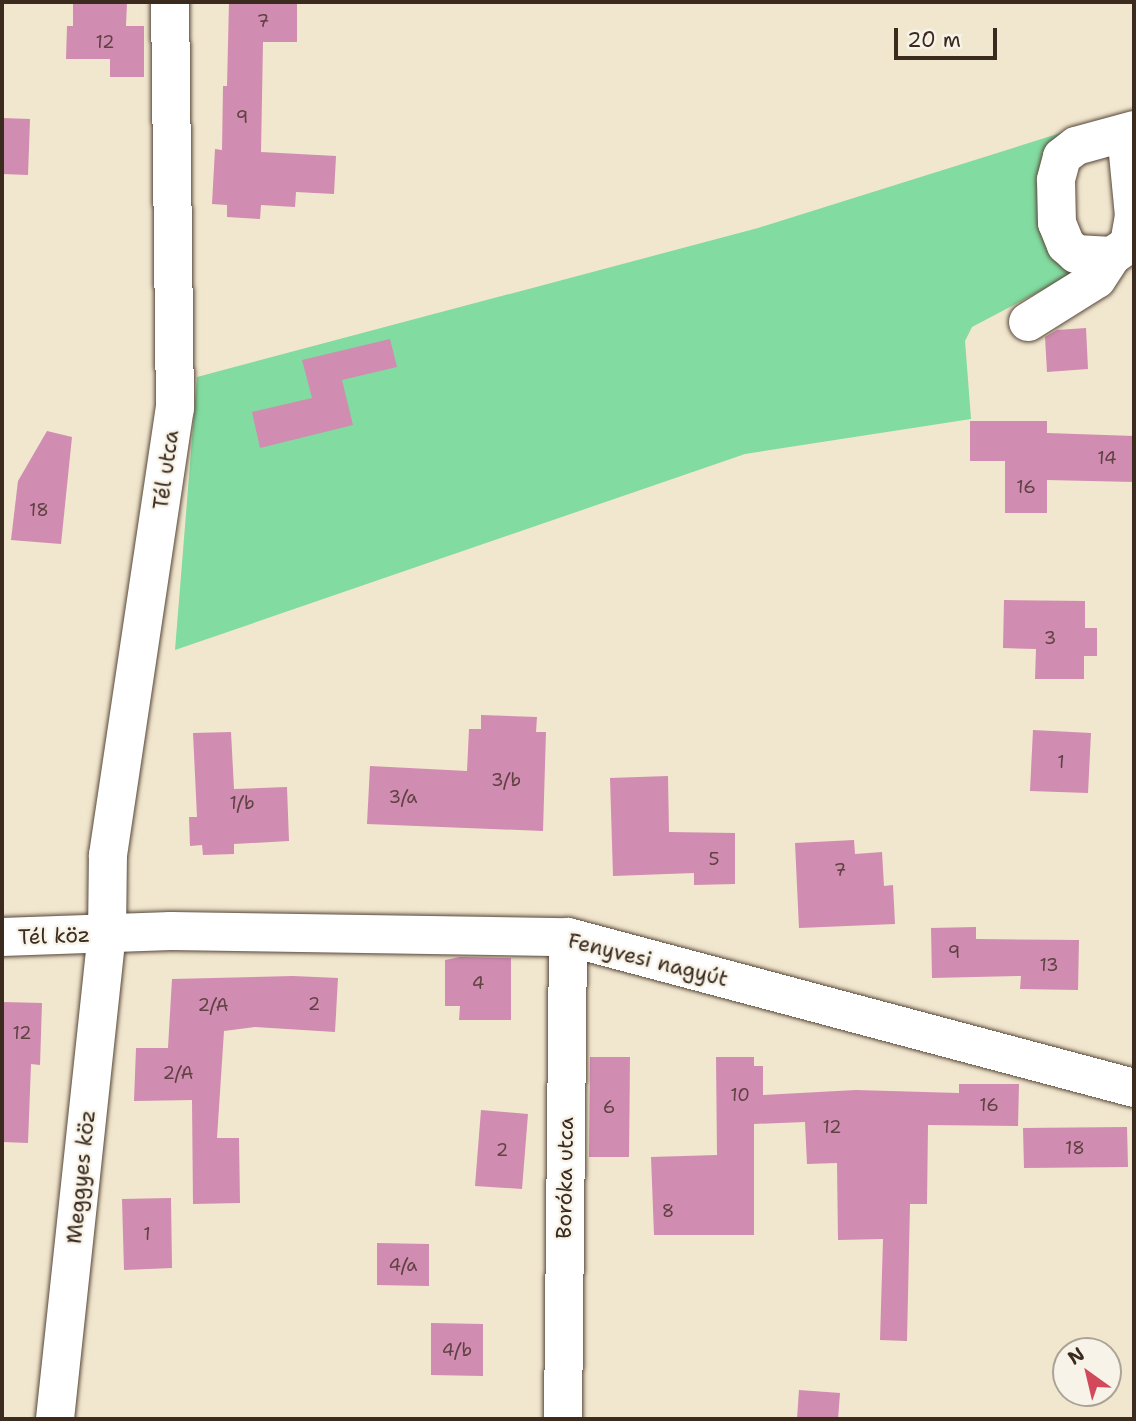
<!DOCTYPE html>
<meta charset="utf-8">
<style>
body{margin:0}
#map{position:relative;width:1136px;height:1421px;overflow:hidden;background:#f1e6ce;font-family:"Shantell Sans",sans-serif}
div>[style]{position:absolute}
.green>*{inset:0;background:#82dba0}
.building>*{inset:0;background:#d18cb1}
.roads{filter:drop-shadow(0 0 2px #564638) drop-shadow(0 0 2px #564638)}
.minor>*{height:38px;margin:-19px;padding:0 19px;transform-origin:19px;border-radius:19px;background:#fff}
span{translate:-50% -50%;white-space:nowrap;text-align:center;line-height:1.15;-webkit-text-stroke:5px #f7f3e8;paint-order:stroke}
.number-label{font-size:18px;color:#604243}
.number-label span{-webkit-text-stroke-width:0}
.street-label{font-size:21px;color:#3b2a1e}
.frame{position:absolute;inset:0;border:4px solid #3b2a1e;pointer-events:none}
.north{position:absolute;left:1052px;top:1337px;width:70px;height:70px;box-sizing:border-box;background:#f7f3e8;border:2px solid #aca397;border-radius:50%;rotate:326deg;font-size:19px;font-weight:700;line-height:28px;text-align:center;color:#3b2a1e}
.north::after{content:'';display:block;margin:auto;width:24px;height:32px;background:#d1495b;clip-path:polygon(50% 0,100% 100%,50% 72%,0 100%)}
.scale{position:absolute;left:894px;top:28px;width:103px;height:32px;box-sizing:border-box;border:4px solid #3b2a1e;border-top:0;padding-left:9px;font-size:21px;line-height:24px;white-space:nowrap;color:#3b2a1e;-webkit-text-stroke:5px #f7f3e8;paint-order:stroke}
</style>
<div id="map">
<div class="green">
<div style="clip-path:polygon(1067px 131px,1053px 143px,1082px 269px,972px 327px,965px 341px,971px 419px,745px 454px,175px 650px,197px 377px,758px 228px)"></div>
</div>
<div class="building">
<div style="clip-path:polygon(73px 2px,127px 2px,126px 26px,144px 26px,144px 77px,110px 77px,110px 59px,66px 59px,67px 26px,73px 26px)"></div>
<div style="clip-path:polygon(229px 2px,297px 2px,297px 42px,263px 42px,261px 152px,336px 156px,334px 194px,296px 192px,295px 207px,261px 205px,260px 219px,227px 217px,227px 205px,212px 204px,215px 149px,222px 150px,223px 86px,227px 86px)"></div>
<div style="clip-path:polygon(2px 118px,30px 119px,28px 175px,2px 174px)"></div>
<div style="clip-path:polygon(1086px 328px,1088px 369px,1047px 372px,1045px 337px,1057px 330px)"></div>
<div style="clip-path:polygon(390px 339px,397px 367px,342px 380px,353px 425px,260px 448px,252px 412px,312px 398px,302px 360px)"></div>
<div style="clip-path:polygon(970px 421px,1047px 421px,1047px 433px,1134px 436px,1134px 482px,1047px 480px,1047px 513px,1005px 513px,1005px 461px,970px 461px)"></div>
<div style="clip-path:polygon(47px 431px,72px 437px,61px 544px,11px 540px,18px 481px)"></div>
<div style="clip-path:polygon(1004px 600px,1085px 601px,1085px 628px,1097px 628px,1097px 656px,1084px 656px,1084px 679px,1035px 679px,1036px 649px,1003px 648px)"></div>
<div style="clip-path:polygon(481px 715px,537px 717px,536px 732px,546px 732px,543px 831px,367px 824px,370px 766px,467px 771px,469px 729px,481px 729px)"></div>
<div style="clip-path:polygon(1033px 730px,1091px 733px,1088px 793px,1030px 791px)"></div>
<div style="clip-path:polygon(231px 732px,234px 789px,287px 787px,289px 841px,234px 844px,234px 854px,203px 855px,202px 845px,190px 846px,189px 817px,197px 817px,193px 733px)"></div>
<div style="clip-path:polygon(668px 776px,669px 832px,735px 833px,735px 884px,694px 885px,694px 873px,613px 876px,610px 778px)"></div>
<div style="clip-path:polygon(854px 840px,855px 854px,882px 852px,884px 886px,893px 885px,895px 924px,799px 928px,795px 843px)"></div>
<div style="clip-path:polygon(976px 927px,976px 939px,1079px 940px,1078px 990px,1020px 989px,1021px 976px,932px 978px,931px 928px)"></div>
<div style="clip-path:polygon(460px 957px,511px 958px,511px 1020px,459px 1020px,460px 1006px,445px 1006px,445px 960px)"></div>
<div style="clip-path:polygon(293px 976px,338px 978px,335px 1032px,255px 1027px,224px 1031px,217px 1138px,239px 1138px,240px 1203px,193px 1204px,192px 1100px,134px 1101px,136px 1048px,168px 1048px,172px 979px)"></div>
<div style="clip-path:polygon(2px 1002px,42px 1003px,40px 1065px,31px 1064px,28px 1143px,2px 1142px)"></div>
<div style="clip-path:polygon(590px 1057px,630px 1057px,629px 1157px,589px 1157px)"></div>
<div style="clip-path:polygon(716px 1057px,754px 1057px,754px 1066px,763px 1066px,763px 1095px,856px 1090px,959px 1093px,959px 1084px,1019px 1084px,1018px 1126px,928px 1125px,927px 1204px,910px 1204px,907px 1341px,880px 1340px,883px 1239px,838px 1240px,837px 1163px,807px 1164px,805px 1122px,754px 1124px,754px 1235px,654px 1235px,651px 1157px,717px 1155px)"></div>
<div style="clip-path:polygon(481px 1110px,528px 1114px,522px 1189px,475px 1186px)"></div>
<div style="clip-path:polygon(1127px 1127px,1128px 1167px,1024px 1168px,1023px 1128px)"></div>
<div style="clip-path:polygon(171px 1198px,172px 1268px,124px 1270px,122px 1199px)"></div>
<div style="clip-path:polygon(377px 1243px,429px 1244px,429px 1286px,377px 1285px)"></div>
<div style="clip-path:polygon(431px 1323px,483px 1324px,483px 1376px,431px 1375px)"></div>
<div style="clip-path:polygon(799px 1390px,840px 1393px,838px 1419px,797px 1419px)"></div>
</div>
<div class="roads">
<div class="minor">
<div style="left:1134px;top:130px;width:60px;rotate:164.6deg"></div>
<div style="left:1076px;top:146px;width:18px;rotate:142deg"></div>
<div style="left:1062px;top:157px;width:24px;rotate:105deg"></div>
<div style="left:1056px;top:180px;width:43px;rotate:88.7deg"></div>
<div style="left:1057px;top:223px;width:24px;rotate:68deg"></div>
<div style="left:1066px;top:245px;width:13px;rotate:42deg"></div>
<div style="left:1076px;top:254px;width:36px;rotate:3deg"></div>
<div style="left:1112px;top:256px;width:21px;rotate:-35deg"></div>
<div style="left:1129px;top:244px;width:27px;rotate:-80deg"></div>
<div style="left:1126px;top:133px;width:83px;rotate:84.5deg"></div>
<div style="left:1028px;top:322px;width:81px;rotate:-31.9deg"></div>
<div style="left:1097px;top:279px;width:27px;rotate:-57deg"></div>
<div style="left:2px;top:937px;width:169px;rotate:-2deg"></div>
<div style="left:171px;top:931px;width:397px;rotate:0.9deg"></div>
<div style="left:568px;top:937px;width:586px;rotate:14.94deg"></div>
<div style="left:55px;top:1419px;width:488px;rotate:-83.9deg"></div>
<div style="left:107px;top:934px;width:79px;rotate:-89.3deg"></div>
<div style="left:108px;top:855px;width:451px;rotate:-81.5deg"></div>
<div style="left:175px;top:409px;width:407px;rotate:-90.7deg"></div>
<div style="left:563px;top:1419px;width:482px;rotate:-89.4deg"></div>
</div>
</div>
<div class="number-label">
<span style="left:263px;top:21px">7</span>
<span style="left:105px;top:42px">12</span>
<span style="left:242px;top:117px">9</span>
<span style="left:1107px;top:458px">14</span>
<span style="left:1026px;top:487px">16</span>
<span style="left:39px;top:510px">18</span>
<span style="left:1050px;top:638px">3</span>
<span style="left:1061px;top:762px">1</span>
<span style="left:506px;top:780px">3/b</span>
<span style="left:403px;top:797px">3/a</span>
<span style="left:242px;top:803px">1/b</span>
<span style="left:714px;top:859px">5</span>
<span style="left:840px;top:870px">7</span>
<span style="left:954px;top:952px">9</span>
<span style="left:1049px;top:965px">13</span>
<span style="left:478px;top:983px">4</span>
<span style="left:314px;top:1004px">2</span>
<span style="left:213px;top:1005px">2/A</span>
<span style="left:22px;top:1033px">12</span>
<span style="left:178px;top:1073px">2/A</span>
<span style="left:740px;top:1095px">10</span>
<span style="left:989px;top:1105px">16</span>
<span style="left:609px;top:1107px">6</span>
<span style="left:832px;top:1127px">12</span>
<span style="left:1075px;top:1148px">18</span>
<span style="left:502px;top:1150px">2</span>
<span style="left:668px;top:1211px">8</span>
<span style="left:147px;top:1234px">1</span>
<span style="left:403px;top:1265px">4/a</span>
<span style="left:457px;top:1350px">4/b</span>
</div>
<div class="street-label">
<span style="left:166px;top:470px;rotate:-82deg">Tél utca</span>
<span style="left:54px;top:936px;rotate:-2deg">Tél köz</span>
<span style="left:648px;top:960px;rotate:14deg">Fenyvesi nagyút</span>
<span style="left:81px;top:1177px;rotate:-84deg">Meggyes köz</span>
<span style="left:565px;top:1178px;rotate:-89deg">Boróka utca</span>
</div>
<div class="frame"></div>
<div class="north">N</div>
<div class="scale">20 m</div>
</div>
